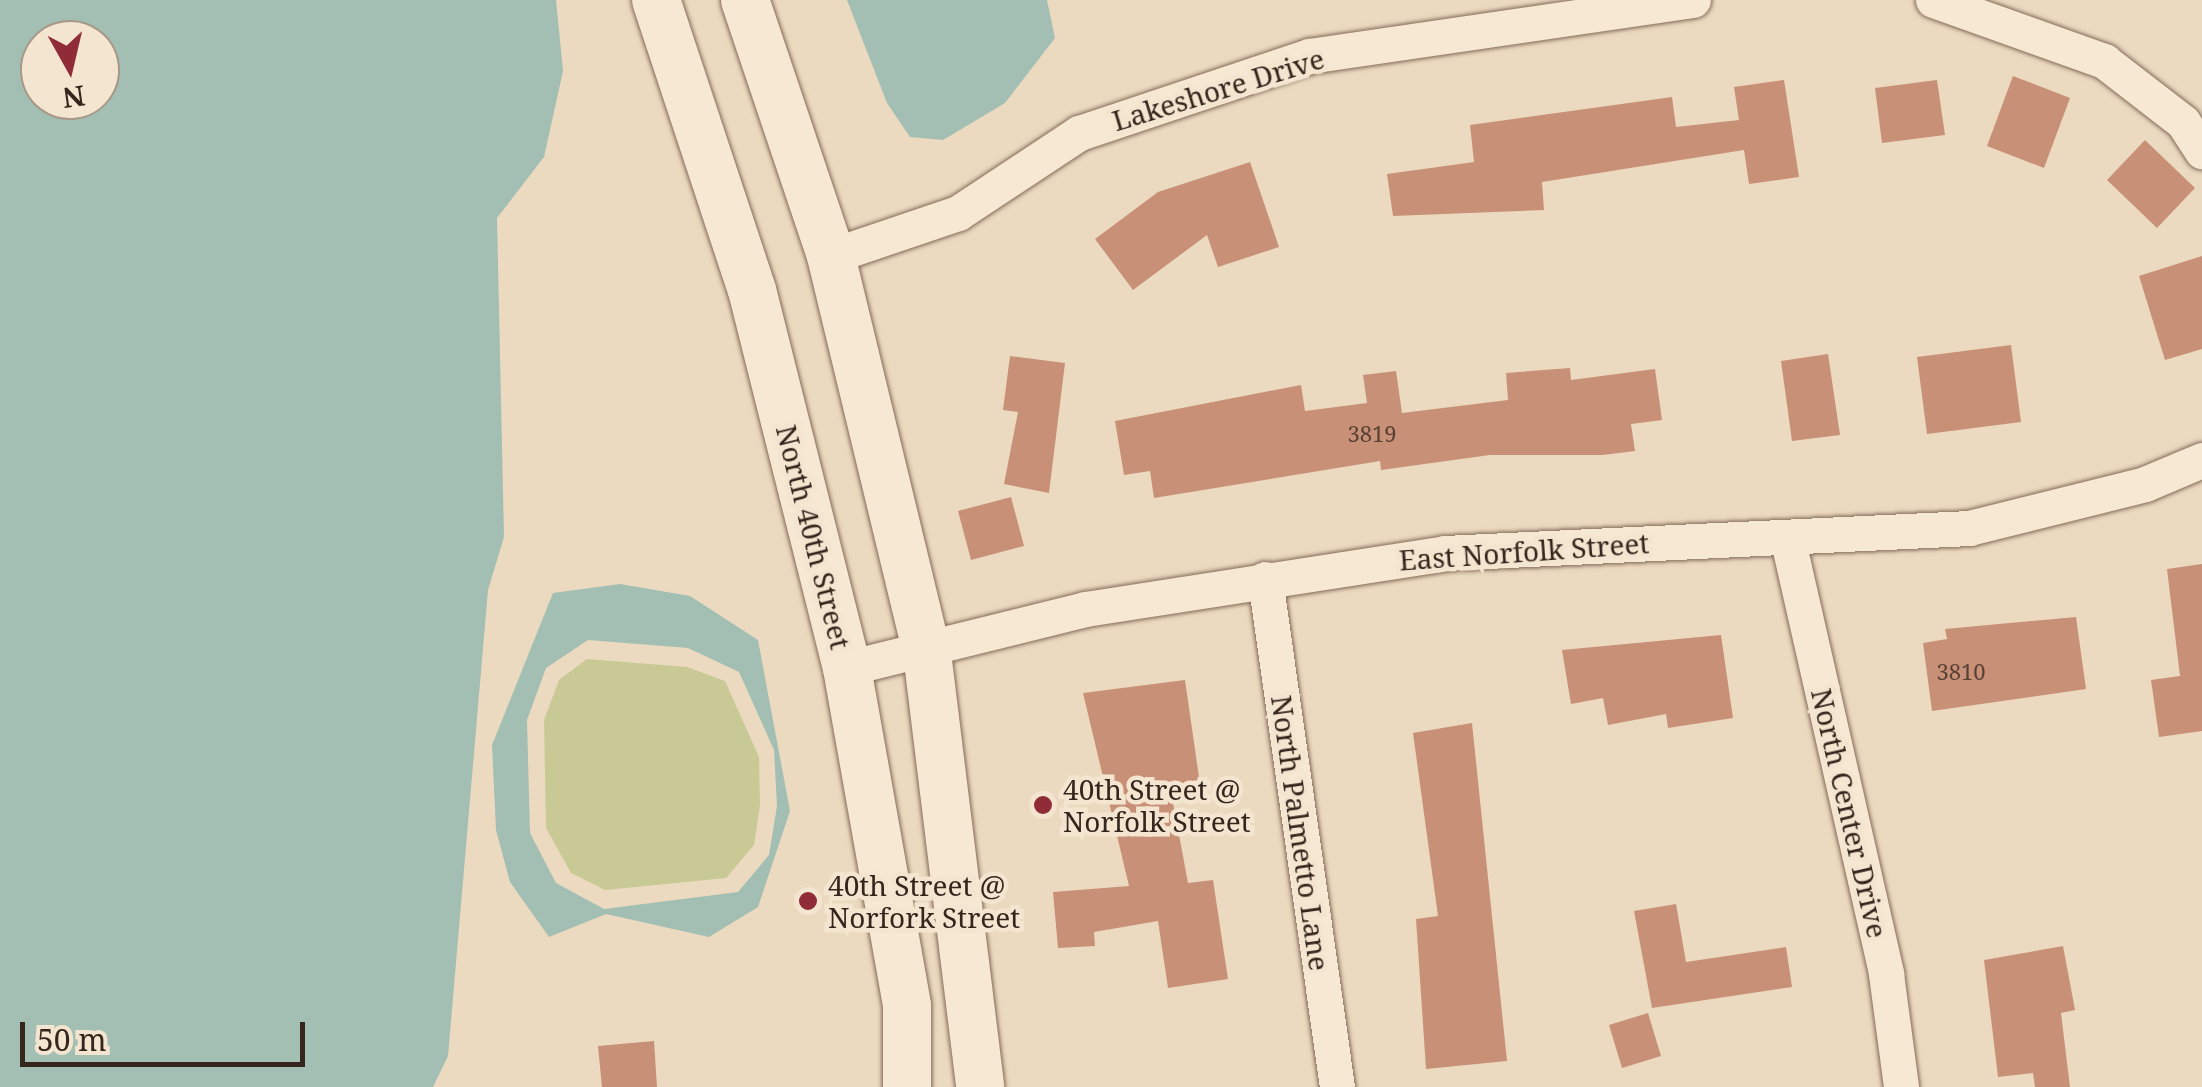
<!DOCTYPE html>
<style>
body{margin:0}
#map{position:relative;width:2202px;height:1087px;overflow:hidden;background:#ebdac0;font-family:"Noto Serif",serif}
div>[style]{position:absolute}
.green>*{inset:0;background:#c8c995}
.water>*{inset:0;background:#a3beb3}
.building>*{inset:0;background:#c89077}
.roads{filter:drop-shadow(0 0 2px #846b59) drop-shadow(0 0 2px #846b59)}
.minor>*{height:35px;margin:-17.5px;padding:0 17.5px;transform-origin:17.5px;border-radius:17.5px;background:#f7e8d3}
.secondary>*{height:48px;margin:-24px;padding:0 24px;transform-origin:24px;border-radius:24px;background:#f7e8d3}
.dots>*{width:28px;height:28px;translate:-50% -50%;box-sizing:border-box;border:5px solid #f3e5cf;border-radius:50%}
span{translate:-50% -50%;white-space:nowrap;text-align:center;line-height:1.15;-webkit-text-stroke:9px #f3e5cf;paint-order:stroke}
.number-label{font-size:22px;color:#594034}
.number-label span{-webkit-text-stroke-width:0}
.street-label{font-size:28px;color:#34251d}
.poi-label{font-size:28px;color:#34251d}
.left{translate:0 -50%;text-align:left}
.north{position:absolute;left:20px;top:20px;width:100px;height:100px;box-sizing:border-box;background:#f3e5cf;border:2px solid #a79888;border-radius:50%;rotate:172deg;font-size:28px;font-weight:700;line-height:40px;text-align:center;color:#34251d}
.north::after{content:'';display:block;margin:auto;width:35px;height:45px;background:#902c37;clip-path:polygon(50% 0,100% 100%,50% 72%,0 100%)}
.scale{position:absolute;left:20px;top:1022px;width:285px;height:45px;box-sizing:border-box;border:5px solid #34251d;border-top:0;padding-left:12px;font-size:30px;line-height:35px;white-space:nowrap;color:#34251d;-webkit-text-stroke:8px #f3e5cf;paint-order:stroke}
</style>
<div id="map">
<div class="green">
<div style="clip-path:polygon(587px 659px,687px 667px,725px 681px,759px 757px,760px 805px,754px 845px,726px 878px,605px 890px,571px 873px,546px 828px,544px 720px,559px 680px)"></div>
</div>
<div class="water">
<div style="clip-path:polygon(evenodd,0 0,556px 0,563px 71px,544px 157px,497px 218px,504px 537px,488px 590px,448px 1056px,433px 1087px,0 1087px,0 0,40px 40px,100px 40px,100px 100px,40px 100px,40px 40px)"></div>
<div style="clip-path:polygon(847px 0,1047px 0,1055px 38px,1005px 103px,943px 140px,910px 137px,887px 103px)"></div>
<div style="clip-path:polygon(evenodd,620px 584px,690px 596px,758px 640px,790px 811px,758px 907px,709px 937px,606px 914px,549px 937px,510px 882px,496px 830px,492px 745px,553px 593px,620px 584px,588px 640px,688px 648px,739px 672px,774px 750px,777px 806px,769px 855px,738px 892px,604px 909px,556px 883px,530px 833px,527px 720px,546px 668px,588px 640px)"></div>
</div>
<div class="building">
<div style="clip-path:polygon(2013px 76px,2070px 98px,2044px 168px,1987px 146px)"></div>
<div style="clip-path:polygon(1784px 80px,1799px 177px,1749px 184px,1744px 150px,1542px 182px,1544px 210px,1393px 216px,1387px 174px,1474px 162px,1470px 125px,1672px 97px,1676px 127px,1739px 120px,1734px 87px)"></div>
<div style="clip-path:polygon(1937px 80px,1945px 135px,1882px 143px,1875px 88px)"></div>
<div style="clip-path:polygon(2145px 140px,2195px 188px,2157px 228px,2107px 180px)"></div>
<div style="clip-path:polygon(1250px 162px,1279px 247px,1218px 267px,1207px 235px,1133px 290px,1095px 239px,1158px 192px)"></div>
<div style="clip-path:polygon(2202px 256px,2202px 349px,2165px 360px,2139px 276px)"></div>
<div style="clip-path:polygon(2011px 345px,2021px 422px,1927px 434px,1917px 357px)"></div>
<div style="clip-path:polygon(1828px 354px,1840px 435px,1792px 441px,1781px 361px)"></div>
<div style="clip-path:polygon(1010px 356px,1065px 363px,1049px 493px,1004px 484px,1018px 412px,1003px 410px)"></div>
<div style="clip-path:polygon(1570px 368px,1571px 380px,1655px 369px,1662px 420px,1631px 424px,1635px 451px,1603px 455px,1490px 455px,1381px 470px,1380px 461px,1154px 498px,1150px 471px,1124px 475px,1115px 421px,1301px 385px,1305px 411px,1367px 403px,1363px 375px,1396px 371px,1402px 413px,1508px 400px,1506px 373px)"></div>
<div style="clip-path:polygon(1011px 497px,1024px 546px,971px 560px,958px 511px)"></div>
<div style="clip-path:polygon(2202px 564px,2202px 731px,2159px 737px,2151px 680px,2180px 676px,2167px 569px)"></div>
<div style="clip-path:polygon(2076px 617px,2086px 689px,1932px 711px,1923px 643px,1947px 639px,1945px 629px)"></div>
<div style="clip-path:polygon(1721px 635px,1733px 718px,1668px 728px,1666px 714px,1608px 725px,1603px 698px,1571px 704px,1562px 650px)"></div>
<div style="clip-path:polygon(1185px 680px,1201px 791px,1172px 797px,1188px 883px,1213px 880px,1228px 979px,1168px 988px,1158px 921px,1094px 932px,1095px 946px,1058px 948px,1053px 892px,1129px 886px,1083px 693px)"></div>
<div style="clip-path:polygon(1472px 723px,1507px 1061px,1426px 1069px,1416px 919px,1438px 916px,1413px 733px)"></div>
<div style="clip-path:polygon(1676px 904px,1686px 962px,1786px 947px,1792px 987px,1652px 1008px,1634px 911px)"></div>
<div style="clip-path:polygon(2063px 946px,2075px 1010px,2061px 1013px,2070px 1087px,2035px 1087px,2033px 1073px,1998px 1077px,1984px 960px)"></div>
<div style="clip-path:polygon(1648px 1013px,1661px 1056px,1622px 1068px,1609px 1025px)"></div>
<div style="clip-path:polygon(654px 1041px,657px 1087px,602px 1087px,598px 1046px)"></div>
</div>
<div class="roads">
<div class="minor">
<div style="left:1933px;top:0;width:182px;rotate:19.6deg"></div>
<div style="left:2104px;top:61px;width:100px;rotate:37.7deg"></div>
<div style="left:2183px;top:122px;width:35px;rotate:57deg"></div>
<div style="left:831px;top:256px;width:134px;rotate:-18.7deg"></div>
<div style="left:958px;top:213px;width:145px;rotate:-33.5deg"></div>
<div style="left:1079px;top:133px;width:243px;rotate:-18.5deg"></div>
<div style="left:1309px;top:56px;width:388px;rotate:-8.3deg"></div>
<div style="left:1788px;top:541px;width:444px;rotate:77.2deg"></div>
<div style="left:1886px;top:974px;width:114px;rotate:82.4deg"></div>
<div style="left:1265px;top:579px;width:513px;rotate:81.93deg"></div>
<div style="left:847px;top:668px;width:245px;rotate:-13.9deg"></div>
<div style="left:1085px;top:609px;width:364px;rotate:-8.8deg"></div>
<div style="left:1445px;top:553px;width:525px;rotate:-2.73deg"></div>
<div style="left:1969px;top:528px;width:181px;rotate:-14deg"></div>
<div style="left:2145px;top:484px;width:62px;rotate:-22.8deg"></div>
</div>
<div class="secondary">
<div style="left:656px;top:0;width:305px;rotate:71.7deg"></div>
<div style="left:752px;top:290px;width:390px;rotate:75.9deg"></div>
<div style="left:847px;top:668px;width:343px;rotate:79.9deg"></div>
<div style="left:907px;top:1006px;width:81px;rotate:90deg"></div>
<div style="left:745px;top:0;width:270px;rotate:71.4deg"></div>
<div style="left:831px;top:256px;width:408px;rotate:76.4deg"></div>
<div style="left:927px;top:653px;width:437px;rotate:83deg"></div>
</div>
</div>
<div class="dots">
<div style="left:1043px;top:805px;background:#902c37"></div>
<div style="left:808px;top:901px;background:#902c37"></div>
</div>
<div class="number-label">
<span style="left:1372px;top:434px">3819</span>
<span style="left:1961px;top:672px">3810</span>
</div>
<div class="street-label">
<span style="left:1218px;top:89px;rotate:-17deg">Lakeshore Drive</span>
<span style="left:814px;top:537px;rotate:76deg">North 40th Street</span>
<span style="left:1524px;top:551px;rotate:-4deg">East Norfolk Street</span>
<span style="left:1850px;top:813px;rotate:77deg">North Center Drive</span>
<span style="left:1301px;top:833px;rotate:82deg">North Palmetto Lane</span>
</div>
<div class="poi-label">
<span class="left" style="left:1063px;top:805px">40th Street @<br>Norfolk Street</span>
<span class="left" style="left:828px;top:901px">40th Street @<br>Norfork Street</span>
</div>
<div class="north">N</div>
<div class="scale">50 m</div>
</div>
